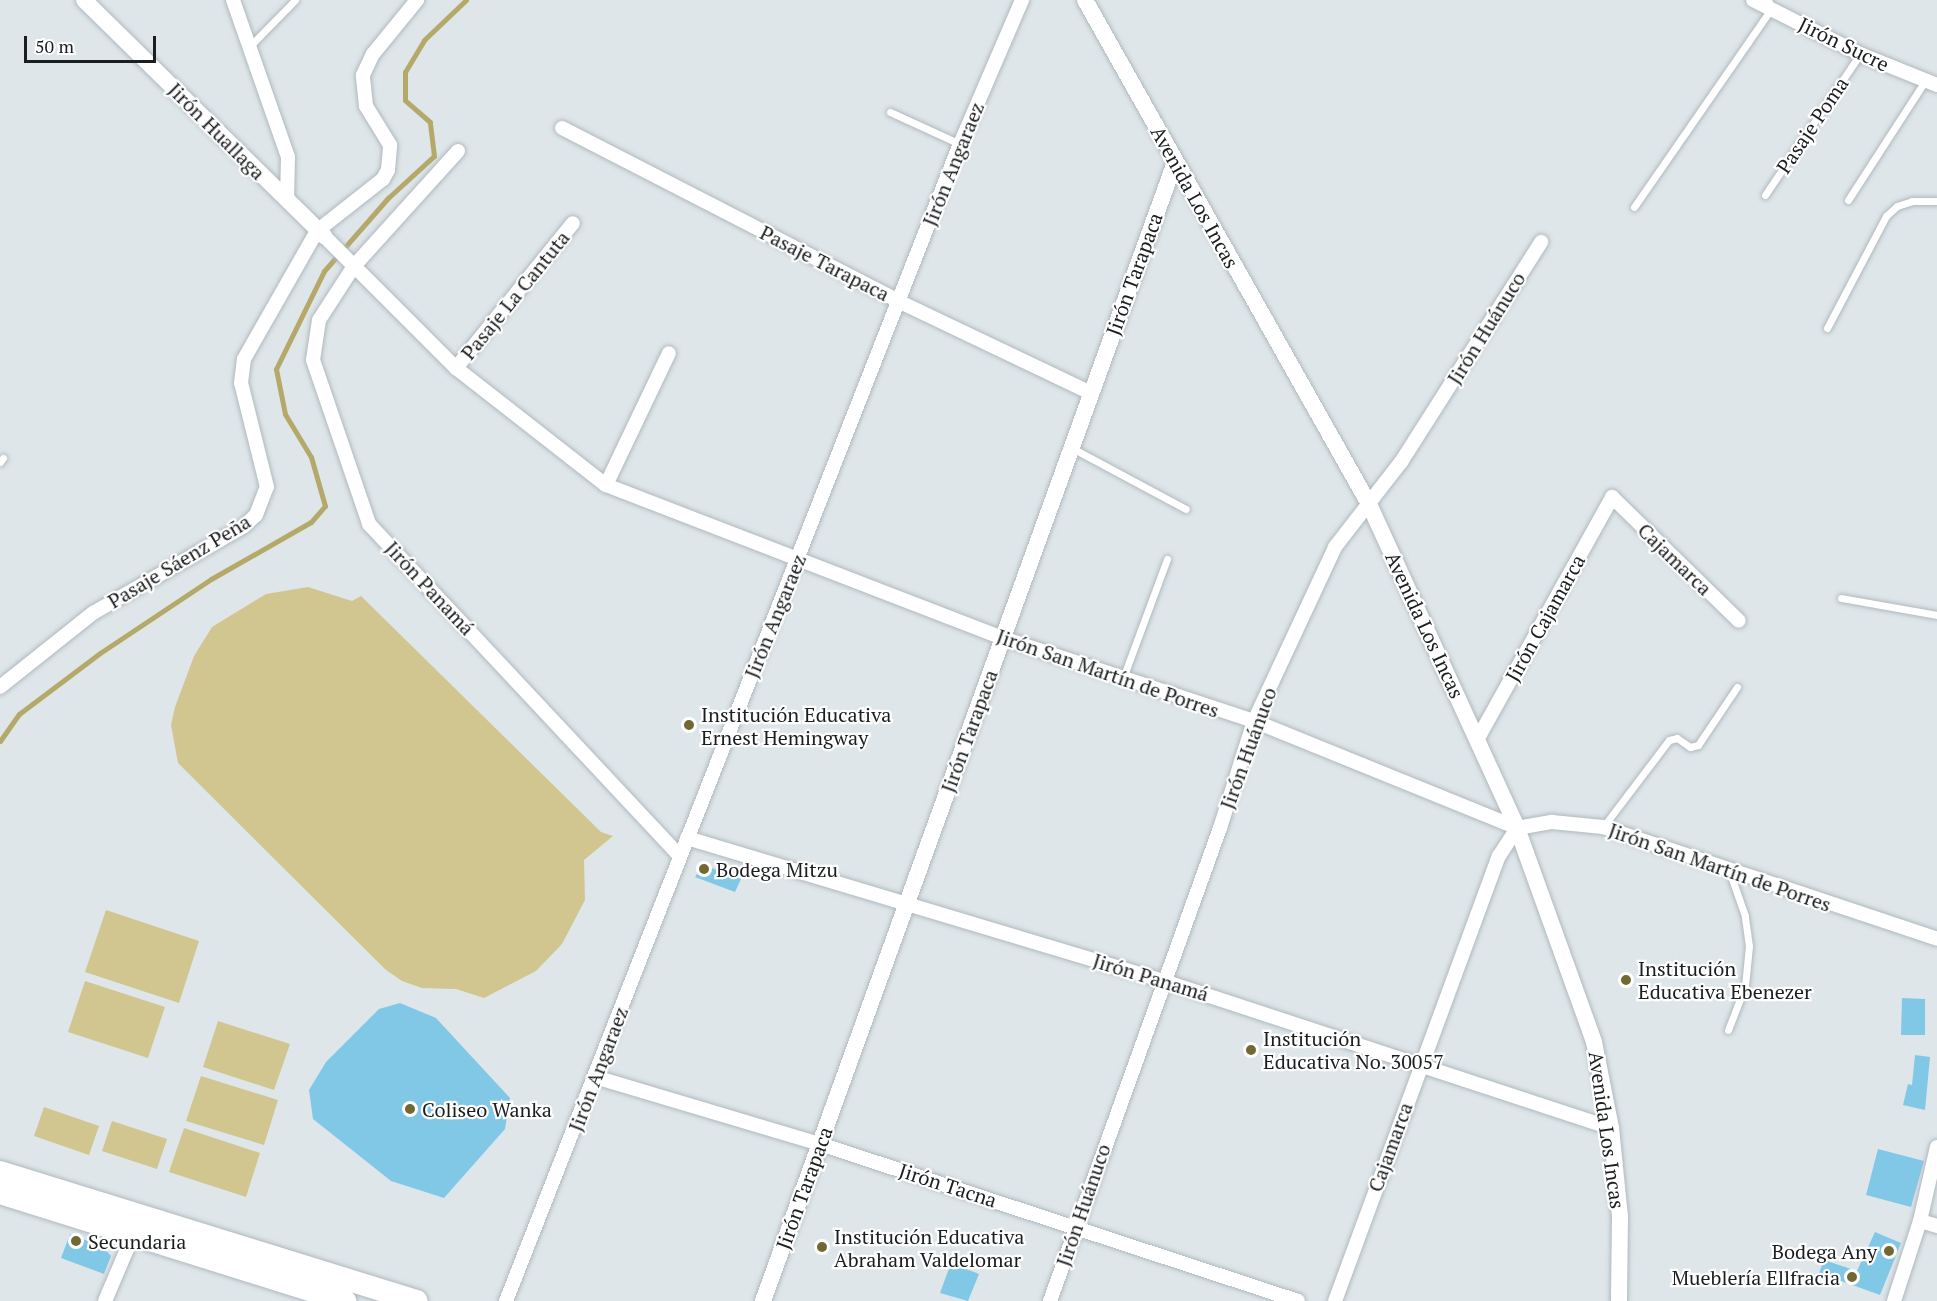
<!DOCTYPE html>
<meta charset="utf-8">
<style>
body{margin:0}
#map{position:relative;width:1937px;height:1301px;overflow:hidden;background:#dee6ea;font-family:"PT Serif",serif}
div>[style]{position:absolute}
.green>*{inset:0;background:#d1c690}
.stream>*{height:5px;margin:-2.5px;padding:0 2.5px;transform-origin:2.5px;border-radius:2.5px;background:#b5a96a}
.building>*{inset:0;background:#81c8e7}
.roads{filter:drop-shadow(0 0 2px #b1b9bd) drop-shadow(0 0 2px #b1b9bd)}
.service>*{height:7px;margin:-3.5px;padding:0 3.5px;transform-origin:3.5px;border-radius:3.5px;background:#fff}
.minor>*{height:14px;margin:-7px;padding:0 7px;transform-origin:7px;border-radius:7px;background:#fff}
.tertiary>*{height:16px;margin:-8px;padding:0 8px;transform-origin:8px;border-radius:8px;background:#fff}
.trunk>*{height:22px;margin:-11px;padding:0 11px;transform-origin:11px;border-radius:11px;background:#fff}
.dots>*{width:16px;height:16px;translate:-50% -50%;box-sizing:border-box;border:3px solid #fff;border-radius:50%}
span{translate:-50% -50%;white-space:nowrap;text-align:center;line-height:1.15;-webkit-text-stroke:4.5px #fff;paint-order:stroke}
.street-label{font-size:20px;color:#1b1e1f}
.poi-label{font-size:20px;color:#1b1e1f}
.left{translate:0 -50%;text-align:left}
.right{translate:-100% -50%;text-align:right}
.scale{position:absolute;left:24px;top:36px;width:132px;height:27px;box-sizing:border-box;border:3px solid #1b1e1f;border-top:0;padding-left:8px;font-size:18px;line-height:21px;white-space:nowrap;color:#1b1e1f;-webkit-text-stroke:4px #fff;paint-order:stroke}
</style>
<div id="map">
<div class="green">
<div style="clip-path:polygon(308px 587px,352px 601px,361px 596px,601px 832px,613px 836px,584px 860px,585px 900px,562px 944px,536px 971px,484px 998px,456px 989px,422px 988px,402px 981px,386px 970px,178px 763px,171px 725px,175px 707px,194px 656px,212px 627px,266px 594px)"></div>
<div style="clip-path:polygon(106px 910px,199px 941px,179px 1003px,85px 972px)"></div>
<div style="clip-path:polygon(85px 981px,165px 1007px,148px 1058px,68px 1032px)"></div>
<div style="clip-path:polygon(218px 1021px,290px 1044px,274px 1090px,203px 1067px)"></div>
<div style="clip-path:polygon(201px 1076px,278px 1100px,264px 1145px,186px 1121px)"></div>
<div style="clip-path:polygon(44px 1107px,99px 1126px,89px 1155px,34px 1136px)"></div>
<div style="clip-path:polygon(112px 1121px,167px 1139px,157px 1169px,102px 1151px)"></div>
<div style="clip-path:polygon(184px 1128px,260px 1153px,246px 1197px,169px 1172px)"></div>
</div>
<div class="stream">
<div style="left:0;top:741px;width:33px;rotate:-55deg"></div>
<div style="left:19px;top:714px;width:101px;rotate:-37deg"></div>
<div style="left:100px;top:653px;width:133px;rotate:-33.7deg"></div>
<div style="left:211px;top:579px;width:115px;rotate:-29.7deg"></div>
<div style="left:311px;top:522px;width:21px;rotate:-49deg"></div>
<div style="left:325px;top:506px;width:51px;rotate:-105.9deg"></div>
<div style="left:311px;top:457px;width:50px;rotate:-121.2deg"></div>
<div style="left:285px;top:414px;width:46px;rotate:-101.3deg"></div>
<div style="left:276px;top:369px;width:109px;rotate:-63.9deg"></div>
<div style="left:324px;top:271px;width:97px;rotate:-48.8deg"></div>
<div style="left:388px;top:198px;width:62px;rotate:-42.4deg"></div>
<div style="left:434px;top:156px;width:34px;rotate:-97deg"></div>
<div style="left:430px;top:122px;width:33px;rotate:-139deg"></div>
<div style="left:405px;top:100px;width:28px;rotate:-90deg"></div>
<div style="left:405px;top:72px;width:37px;rotate:-59deg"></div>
<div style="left:424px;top:40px;width:58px;rotate:-43.6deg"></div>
</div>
<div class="building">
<div style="clip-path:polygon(704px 865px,741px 879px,735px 892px,695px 877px)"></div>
<div style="clip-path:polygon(1902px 998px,1925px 999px,1925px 1035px,1901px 1035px)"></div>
<div style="clip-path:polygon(400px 1003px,436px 1018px,510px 1098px,505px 1129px,444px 1198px,391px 1181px,313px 1119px,309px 1090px,326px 1062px,379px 1009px)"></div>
<div style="clip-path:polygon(1915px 1055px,1930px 1057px,1925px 1110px,1903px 1105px,1908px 1084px,1912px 1085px)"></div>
<div style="clip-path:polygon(1878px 1149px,1924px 1161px,1911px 1207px,1866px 1195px)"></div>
<div style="clip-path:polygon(1875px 1232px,1901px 1243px,1880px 1295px,1819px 1273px,1824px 1260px,1857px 1271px)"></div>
<div style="clip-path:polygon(70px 1234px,103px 1247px,111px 1256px,104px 1274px,61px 1258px)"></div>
<div style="clip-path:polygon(951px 1263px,979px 1274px,968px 1301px,940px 1293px)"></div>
</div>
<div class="roads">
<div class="service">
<div style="left:249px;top:47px;width:66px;rotate:-45.6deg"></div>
<div style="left:890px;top:112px;width:77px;rotate:24.6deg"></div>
<div style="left:1765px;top:195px;width:170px;rotate:-56deg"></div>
<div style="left:1848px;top:200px;width:142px;rotate:-57.1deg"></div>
<div style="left:1634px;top:207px;width:242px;rotate:-55.3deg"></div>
<div style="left:1772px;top:8px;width:9px;rotate:-117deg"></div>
<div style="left:1827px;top:328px;width:127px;rotate:-62.2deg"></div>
<div style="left:1886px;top:216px;width:15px;rotate:-42deg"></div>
<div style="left:1897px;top:206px;width:16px;rotate:-18deg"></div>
<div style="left:1912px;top:201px;width:25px"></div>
<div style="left:1072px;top:448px;width:129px;rotate:28.2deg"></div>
<div style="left:0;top:462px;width:5px;rotate:-53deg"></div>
<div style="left:1841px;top:598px;width:97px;rotate:10deg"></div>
<div style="left:1123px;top:678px;width:127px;rotate:-69.7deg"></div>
<div style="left:1603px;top:827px;width:109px;rotate:-52.8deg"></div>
<div style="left:1669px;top:740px;width:8px;rotate:-14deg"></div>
<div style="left:1677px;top:738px;width:16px;rotate:35deg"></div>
<div style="left:1690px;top:747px;width:8px;rotate:-14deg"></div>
<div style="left:1698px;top:745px;width:70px;rotate:-56.1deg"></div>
<div style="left:1728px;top:1030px;width:47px;rotate:-68.9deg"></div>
<div style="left:1745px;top:986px;width:40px;rotate:-84.3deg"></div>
<div style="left:1749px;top:946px;width:30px;rotate:-98deg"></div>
<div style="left:1745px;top:916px;width:49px;rotate:-109.2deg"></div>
</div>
<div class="minor">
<div style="left:233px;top:0;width:166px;rotate:70.7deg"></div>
<div style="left:288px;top:157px;width:43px;rotate:91.3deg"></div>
<div style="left:1753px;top:0;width:120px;rotate:26.8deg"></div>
<div style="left:1860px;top:54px;width:83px;rotate:21.9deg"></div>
<div style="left:562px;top:128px;width:378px;rotate:27.2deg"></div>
<div style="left:898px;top:301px;width:214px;rotate:25.5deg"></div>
<div style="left:458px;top:151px;width:155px;rotate:132.1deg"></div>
<div style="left:354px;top:266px;width:64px;rotate:122.9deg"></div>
<div style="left:319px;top:320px;width:40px;rotate:98.5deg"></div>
<div style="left:313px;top:360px;width:173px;rotate:71.1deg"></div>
<div style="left:369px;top:524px;width:455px;rotate:46.9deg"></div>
<div style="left:324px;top:236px;width:187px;rotate:45deg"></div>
<div style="left:456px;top:368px;width:190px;rotate:38deg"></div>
<div style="left:606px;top:485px;width:425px;rotate:21.1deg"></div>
<div style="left:1003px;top:638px;width:264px;rotate:18.3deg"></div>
<div style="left:1254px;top:721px;width:284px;rotate:22.1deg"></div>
<div style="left:1517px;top:828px;width:36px;rotate:-10deg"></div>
<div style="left:1552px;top:822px;width:51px;rotate:5.6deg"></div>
<div style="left:1603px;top:827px;width:352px;rotate:18.5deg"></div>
<div style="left:456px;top:368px;width:186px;rotate:-51.1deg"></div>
<div style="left:606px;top:485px;width:146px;rotate:-64.5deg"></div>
<div style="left:0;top:687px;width:119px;rotate:-38.5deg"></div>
<div style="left:93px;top:613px;width:174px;rotate:-29.9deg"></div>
<div style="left:244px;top:526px;width:16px;rotate:-43deg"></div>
<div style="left:256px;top:515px;width:30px;rotate:-69deg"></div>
<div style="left:267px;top:487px;width:107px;rotate:-104deg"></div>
<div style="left:241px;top:383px;width:24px;rotate:-83deg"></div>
<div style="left:244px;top:359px;width:147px;rotate:-60.3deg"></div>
<div style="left:317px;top:231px;width:84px;rotate:-38.2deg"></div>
<div style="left:383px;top:179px;width:10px;rotate:-61deg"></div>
<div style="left:388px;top:170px;width:25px;rotate:-85deg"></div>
<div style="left:390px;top:145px;width:46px;rotate:-121.6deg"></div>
<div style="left:366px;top:106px;width:31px;rotate:-96deg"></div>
<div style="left:363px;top:75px;width:23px;rotate:-65deg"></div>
<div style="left:373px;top:54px;width:70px;rotate:-50.8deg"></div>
<div style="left:1477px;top:740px;width:278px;rotate:-60.9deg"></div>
<div style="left:1612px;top:497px;width:177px;rotate:44.3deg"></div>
<div style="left:687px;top:838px;width:498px;rotate:16.7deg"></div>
<div style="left:1164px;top:981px;width:471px;rotate:18.2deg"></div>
<div style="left:595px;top:1077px;width:235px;rotate:16.6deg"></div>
<div style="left:820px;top:1144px;width:503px;rotate:18.18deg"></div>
<div style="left:1920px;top:1221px;width:18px;rotate:16deg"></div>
<div style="left:105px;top:1301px;width:79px;rotate:-67deg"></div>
<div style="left:506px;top:1301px;width:1243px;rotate:-68.58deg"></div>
<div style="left:960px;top:144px;width:157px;rotate:-66.7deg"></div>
<div style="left:1050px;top:1301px;width:503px;rotate:-70.23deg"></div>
<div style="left:1220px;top:828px;width:112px;rotate:-72.4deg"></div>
<div style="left:1254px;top:721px;width:192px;rotate:-65deg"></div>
<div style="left:1335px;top:547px;width:108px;rotate:-52.2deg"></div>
<div style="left:1401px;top:462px;width:261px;rotate:-57.5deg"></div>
<div style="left:1335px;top:1301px;width:474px;rotate:-69.8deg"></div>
<div style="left:1499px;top:856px;width:33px;rotate:-57deg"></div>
<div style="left:1894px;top:1301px;width:84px;rotate:-72deg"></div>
<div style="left:1920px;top:1221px;width:76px;rotate:-77.1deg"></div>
</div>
<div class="tertiary">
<div style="left:84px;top:0;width:337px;rotate:44.5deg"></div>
<div style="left:1085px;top:0;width:579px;rotate:60.6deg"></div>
<div style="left:1369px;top:504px;width:356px;rotate:65.4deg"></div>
<div style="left:1517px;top:828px;width:227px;rotate:70.2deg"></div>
<div style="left:1594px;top:1042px;width:88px;rotate:78.8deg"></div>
<div style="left:1611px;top:1128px;width:88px;rotate:84.2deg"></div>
<div style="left:1620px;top:1216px;width:85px;rotate:90.7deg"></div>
<div style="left:763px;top:1301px;width:1211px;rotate:-70.11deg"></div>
</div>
<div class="trunk">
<div style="left:0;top:1172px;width:436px;rotate:17.2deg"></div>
<div style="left:0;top:1193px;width:362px;rotate:17.4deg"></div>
</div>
</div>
<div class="dots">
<div style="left:689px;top:725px;background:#726834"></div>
<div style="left:704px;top:869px;background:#726834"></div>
<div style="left:1626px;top:980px;background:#726834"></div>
<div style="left:1251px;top:1050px;background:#726834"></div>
<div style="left:410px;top:1109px;background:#726834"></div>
<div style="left:76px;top:1241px;background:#726834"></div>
<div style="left:822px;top:1247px;background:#726834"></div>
<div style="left:1889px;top:1251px;background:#726834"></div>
<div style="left:1852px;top:1277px;background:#726834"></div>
</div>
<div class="street-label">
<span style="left:1844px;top:44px;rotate:26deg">Jirón Sucre</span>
<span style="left:1812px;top:125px;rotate:-56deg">Pasaje Poma</span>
<span style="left:217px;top:131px;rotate:45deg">Jirón Huallaga</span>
<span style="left:953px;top:164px;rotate:-68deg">Jirón Angaraez</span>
<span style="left:1195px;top:197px;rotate:61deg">Avenida Los Incas</span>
<span style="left:825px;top:263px;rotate:27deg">Pasaje Tarapaca</span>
<span style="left:1134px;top:274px;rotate:-70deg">Jirón Tarapaca</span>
<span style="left:515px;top:295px;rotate:-51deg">Pasaje La Cantuta</span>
<span style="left:1486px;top:328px;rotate:-58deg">Jirón Huánuco</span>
<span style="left:1675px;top:559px;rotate:44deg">Cajamarca</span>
<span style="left:179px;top:561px;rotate:-31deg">Pasaje Sáenz Peña</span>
<span style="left:430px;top:588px;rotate:47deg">Jirón Panamá</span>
<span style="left:775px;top:616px;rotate:-68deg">Jirón Angaraez</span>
<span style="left:1545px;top:618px;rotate:-61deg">Jirón Cajamarca</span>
<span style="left:1425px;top:625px;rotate:65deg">Avenida Los Incas</span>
<span style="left:1108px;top:673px;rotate:19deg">Jirón San Martín de Porres</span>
<span style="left:969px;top:731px;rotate:-70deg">Jirón Tarapaca</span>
<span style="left:1248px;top:748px;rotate:-70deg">Jirón Huánuco</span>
<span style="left:1720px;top:867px;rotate:19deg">Jirón San Martín de Porres</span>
<span style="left:1151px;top:977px;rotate:17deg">Jirón Panamá</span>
<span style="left:598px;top:1069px;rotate:-69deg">Jirón Angaraez</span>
<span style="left:1607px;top:1130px;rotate:82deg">Avenida Los Incas</span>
<span style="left:1390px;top:1147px;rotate:-70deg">Cajamarca</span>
<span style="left:948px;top:1185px;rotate:18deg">Jirón Tacna</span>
<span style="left:804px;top:1188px;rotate:-70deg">Jirón Tarapaca</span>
<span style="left:1083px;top:1205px;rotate:-71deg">Jirón Huánuco</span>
</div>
<div class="poi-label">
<span class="left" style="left:701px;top:726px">Institución Educativa<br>Ernest Hemingway</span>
<span class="left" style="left:716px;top:869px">Bodega Mitzu</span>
<span class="left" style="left:1638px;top:980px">Institución<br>Educativa Ebenezer</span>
<span class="left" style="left:1263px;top:1050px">Institución<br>Educativa No. 30057</span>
<span class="left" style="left:422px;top:1109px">Coliseo Wanka</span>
<span class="left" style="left:834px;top:1248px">Institución Educativa<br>Abraham Valdelomar</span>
<span class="left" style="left:88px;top:1241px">Secundaria</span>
<span class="right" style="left:1877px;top:1251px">Bodega Any</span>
<span class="right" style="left:1840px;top:1277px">Mueblería Ellfracia</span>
</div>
<div class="scale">50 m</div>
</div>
